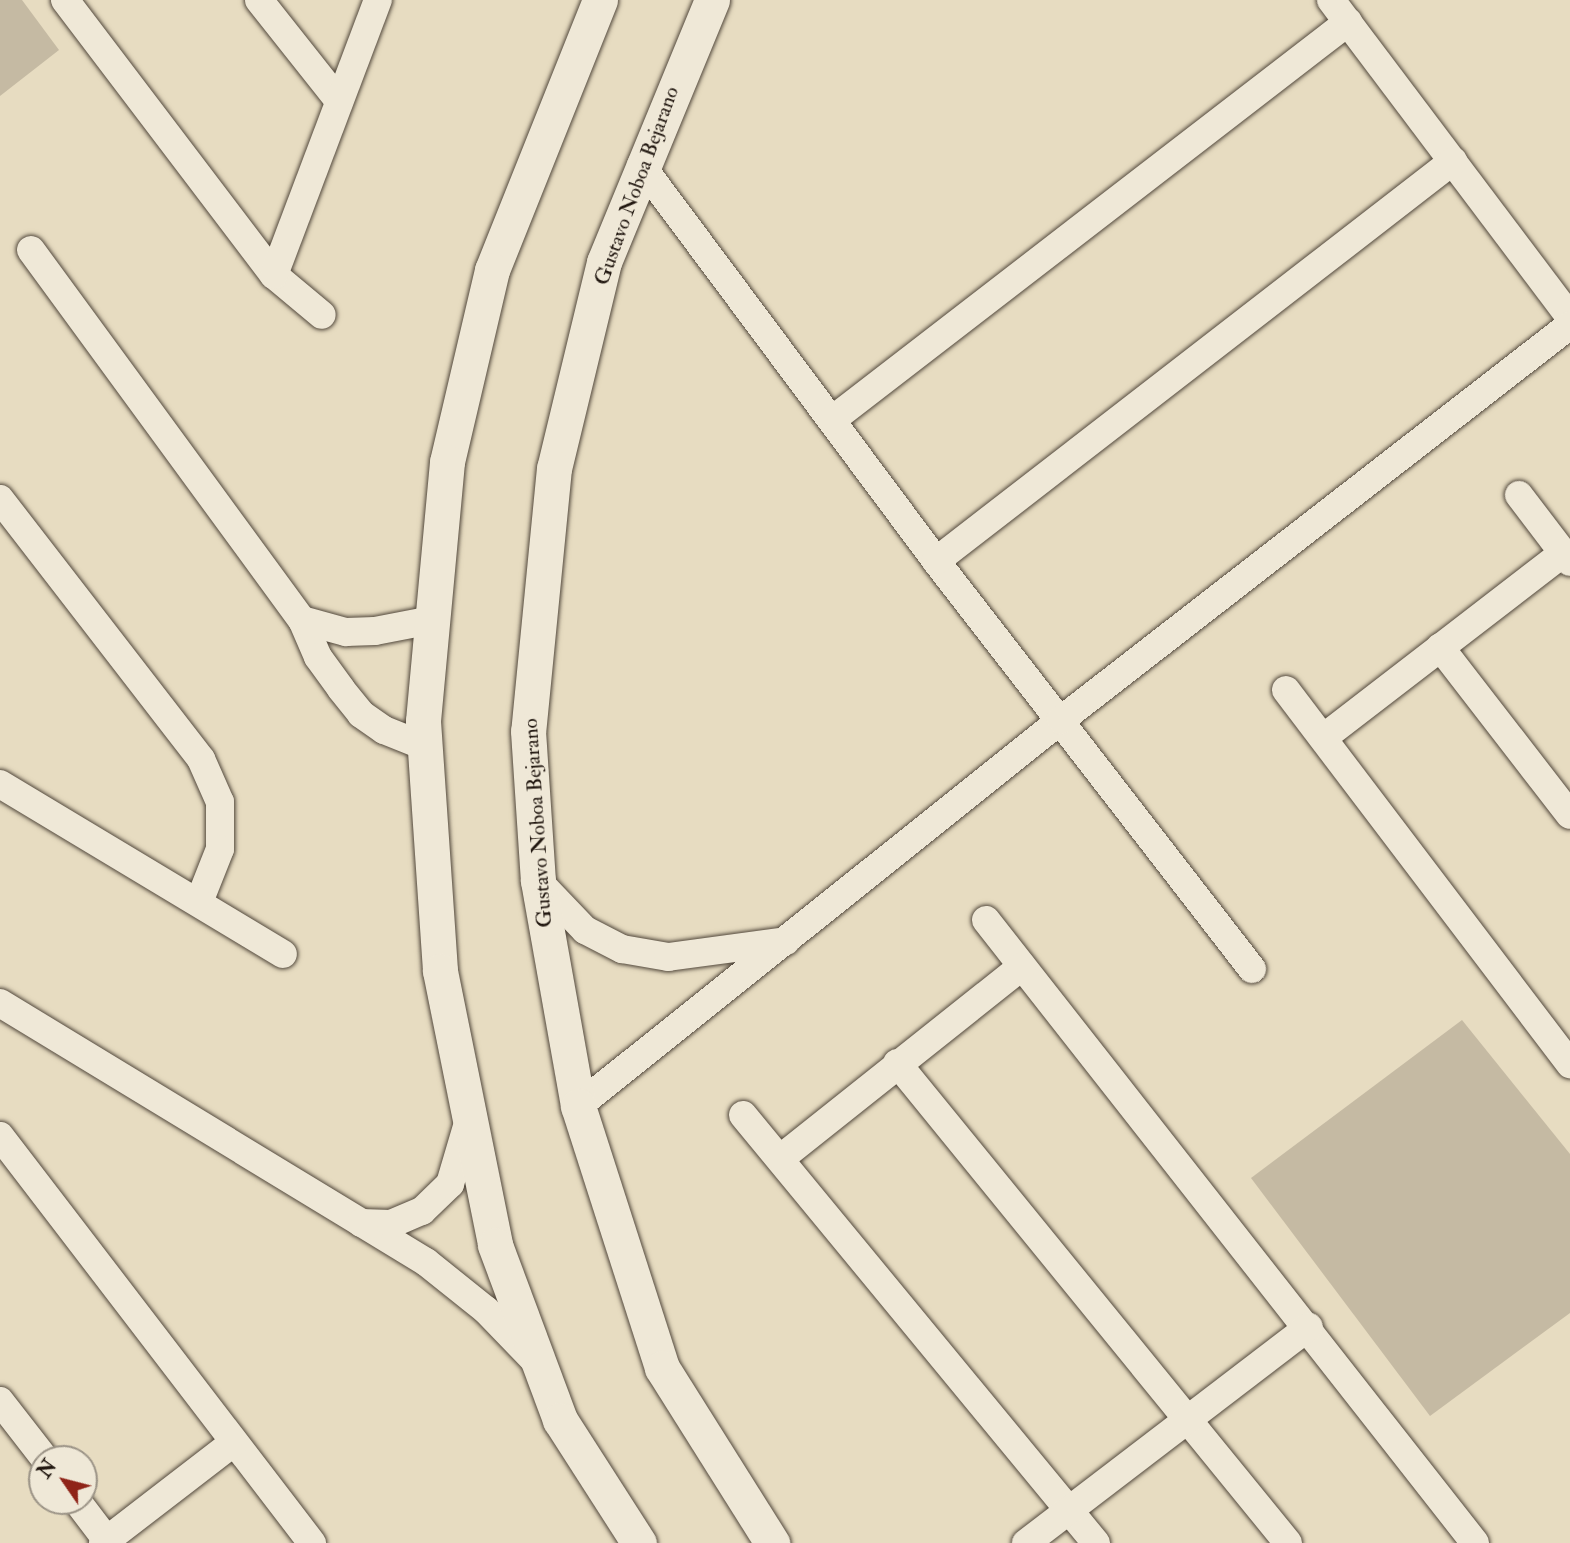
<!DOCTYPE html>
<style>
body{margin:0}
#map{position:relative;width:1570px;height:1543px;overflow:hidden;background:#e7dcc1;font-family:"IM FELL Double Pica",serif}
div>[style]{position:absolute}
.green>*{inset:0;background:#c5baa3}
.roads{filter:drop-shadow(0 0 2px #52483c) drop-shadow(0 0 2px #52483c)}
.minor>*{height:28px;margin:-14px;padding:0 14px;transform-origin:14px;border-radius:14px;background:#efe8d7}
.tertiary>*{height:35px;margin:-17.5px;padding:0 17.5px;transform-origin:17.5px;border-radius:17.5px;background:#efe8d7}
span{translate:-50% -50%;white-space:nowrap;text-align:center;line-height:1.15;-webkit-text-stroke:5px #efe8d7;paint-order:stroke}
.street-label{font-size:21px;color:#20160f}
.north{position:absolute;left:28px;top:1445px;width:70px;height:70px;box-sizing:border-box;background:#efe8d7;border:2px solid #9c9487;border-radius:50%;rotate:305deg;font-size:19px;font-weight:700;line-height:28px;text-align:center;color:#20160f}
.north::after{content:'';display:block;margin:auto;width:24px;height:32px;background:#8f2418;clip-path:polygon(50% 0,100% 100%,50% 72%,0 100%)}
</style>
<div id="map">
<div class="green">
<div style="clip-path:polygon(0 0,22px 0,59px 50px,0 96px)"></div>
<div style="clip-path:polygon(1462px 1020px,1570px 1154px,1570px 1313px,1430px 1416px,1251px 1178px)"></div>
</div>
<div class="roads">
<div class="minor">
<div style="left:65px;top:0;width:345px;rotate:52.8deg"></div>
<div style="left:274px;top:275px;width:62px;rotate:39.8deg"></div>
<div style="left:259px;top:0;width:129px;rotate:51.6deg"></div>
<div style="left:1331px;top:0;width:397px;rotate:53deg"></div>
<div style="left:641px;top:165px;width:494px;rotate:53.3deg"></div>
<div style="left:936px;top:561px;width:516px;rotate:52.24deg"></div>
<div style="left:31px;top:250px;width:459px;rotate:53.8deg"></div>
<div style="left:302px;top:620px;width:40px;rotate:66.6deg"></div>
<div style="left:318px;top:657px;width:39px;rotate:54deg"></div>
<div style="left:341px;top:689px;width:32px;rotate:51deg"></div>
<div style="left:361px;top:714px;width:28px;rotate:35deg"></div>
<div style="left:384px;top:730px;width:43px;rotate:21.8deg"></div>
<div style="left:274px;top:275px;width:294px;rotate:-69.3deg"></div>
<div style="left:832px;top:420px;width:652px;rotate:-37.64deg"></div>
<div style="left:1519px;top:495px;width:84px;rotate:52.7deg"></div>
<div style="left:0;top:499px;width:329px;rotate:52.3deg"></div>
<div style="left:201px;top:759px;width:47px;rotate:66.2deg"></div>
<div style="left:220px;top:802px;width:47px;rotate:90deg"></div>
<div style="left:220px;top:849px;width:57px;rotate:111.6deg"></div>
<div style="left:936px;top:561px;width:654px;rotate:-37.73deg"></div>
<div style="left:302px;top:620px;width:46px;rotate:15.3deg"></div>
<div style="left:346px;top:632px;width:29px;rotate:-2deg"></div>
<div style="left:375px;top:631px;width:58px;rotate:-10.9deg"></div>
<div style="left:1440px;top:647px;width:212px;rotate:52.3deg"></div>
<div style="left:1286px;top:690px;width:470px;rotate:52.8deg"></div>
<div style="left:1323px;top:738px;width:303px;rotate:-37.6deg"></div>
<div style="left:0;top:784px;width:330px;rotate:31deg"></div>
<div style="left:538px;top:881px;width:68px;rotate:46.2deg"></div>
<div style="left:585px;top:930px;width:42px;rotate:27.2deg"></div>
<div style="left:622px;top:949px;width:47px;rotate:9.9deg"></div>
<div style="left:668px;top:957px;width:119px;rotate:-7.7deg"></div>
<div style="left:986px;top:920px;width:792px;rotate:51.87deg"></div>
<div style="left:0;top:1003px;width:499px;rotate:31.3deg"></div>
<div style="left:426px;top:1262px;width:77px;rotate:38.7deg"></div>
<div style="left:486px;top:1310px;width:71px;rotate:46.1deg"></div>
<div style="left:897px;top:1063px;width:619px;rotate:50.83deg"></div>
<div style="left:578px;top:1106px;width:618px;rotate:-38.63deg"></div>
<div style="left:1061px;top:720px;width:644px;rotate:-37.81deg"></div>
<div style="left:743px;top:1115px;width:555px;rotate:50.49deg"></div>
<div style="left:0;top:1136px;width:513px;rotate:52.53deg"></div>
<div style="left:781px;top:1158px;width:308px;rotate:-38.5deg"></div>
<div style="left:361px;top:1223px;width:30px;rotate:2deg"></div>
<div style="left:391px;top:1224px;width:34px;rotate:-23deg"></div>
<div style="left:422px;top:1211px;width:39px;rotate:-44deg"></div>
<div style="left:450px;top:1184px;width:64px;rotate:-73.6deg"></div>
<div style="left:0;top:1401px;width:73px;rotate:52.2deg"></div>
<div style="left:77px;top:1501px;width:53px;rotate:52.7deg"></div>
<div style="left:103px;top:1543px;width:165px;rotate:-37.6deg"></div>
<div style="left:1026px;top:1543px;width:356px;rotate:-37.4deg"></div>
</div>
<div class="tertiary">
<div style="left:600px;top:0;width:291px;rotate:111.8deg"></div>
<div style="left:492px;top:270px;width:197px;rotate:103.2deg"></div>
<div style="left:447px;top:462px;width:260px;rotate:95.3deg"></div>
<div style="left:423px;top:721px;width:251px;rotate:86.1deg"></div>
<div style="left:440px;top:971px;width:279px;rotate:78.6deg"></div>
<div style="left:495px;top:1245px;width:187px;rotate:69.6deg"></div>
<div style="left:560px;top:1420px;width:146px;rotate:57.3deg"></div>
<div style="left:712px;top:0;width:283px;rotate:112.4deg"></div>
<div style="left:604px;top:262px;width:212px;rotate:103.6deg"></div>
<div style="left:554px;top:468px;width:264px;rotate:95.6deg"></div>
<div style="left:528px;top:731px;width:150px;rotate:86.2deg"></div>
<div style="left:538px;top:881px;width:229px;rotate:79.9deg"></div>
<div style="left:578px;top:1106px;width:275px;rotate:72.2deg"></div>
<div style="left:662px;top:1368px;width:207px;rotate:57.8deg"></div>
</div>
</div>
<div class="street-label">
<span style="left:637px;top:186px;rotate:-70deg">Gustavo Noboa Bejarano</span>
<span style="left:538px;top:823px;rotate:-94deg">Gustavo Noboa Bejarano</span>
</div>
<div class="north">N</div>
</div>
